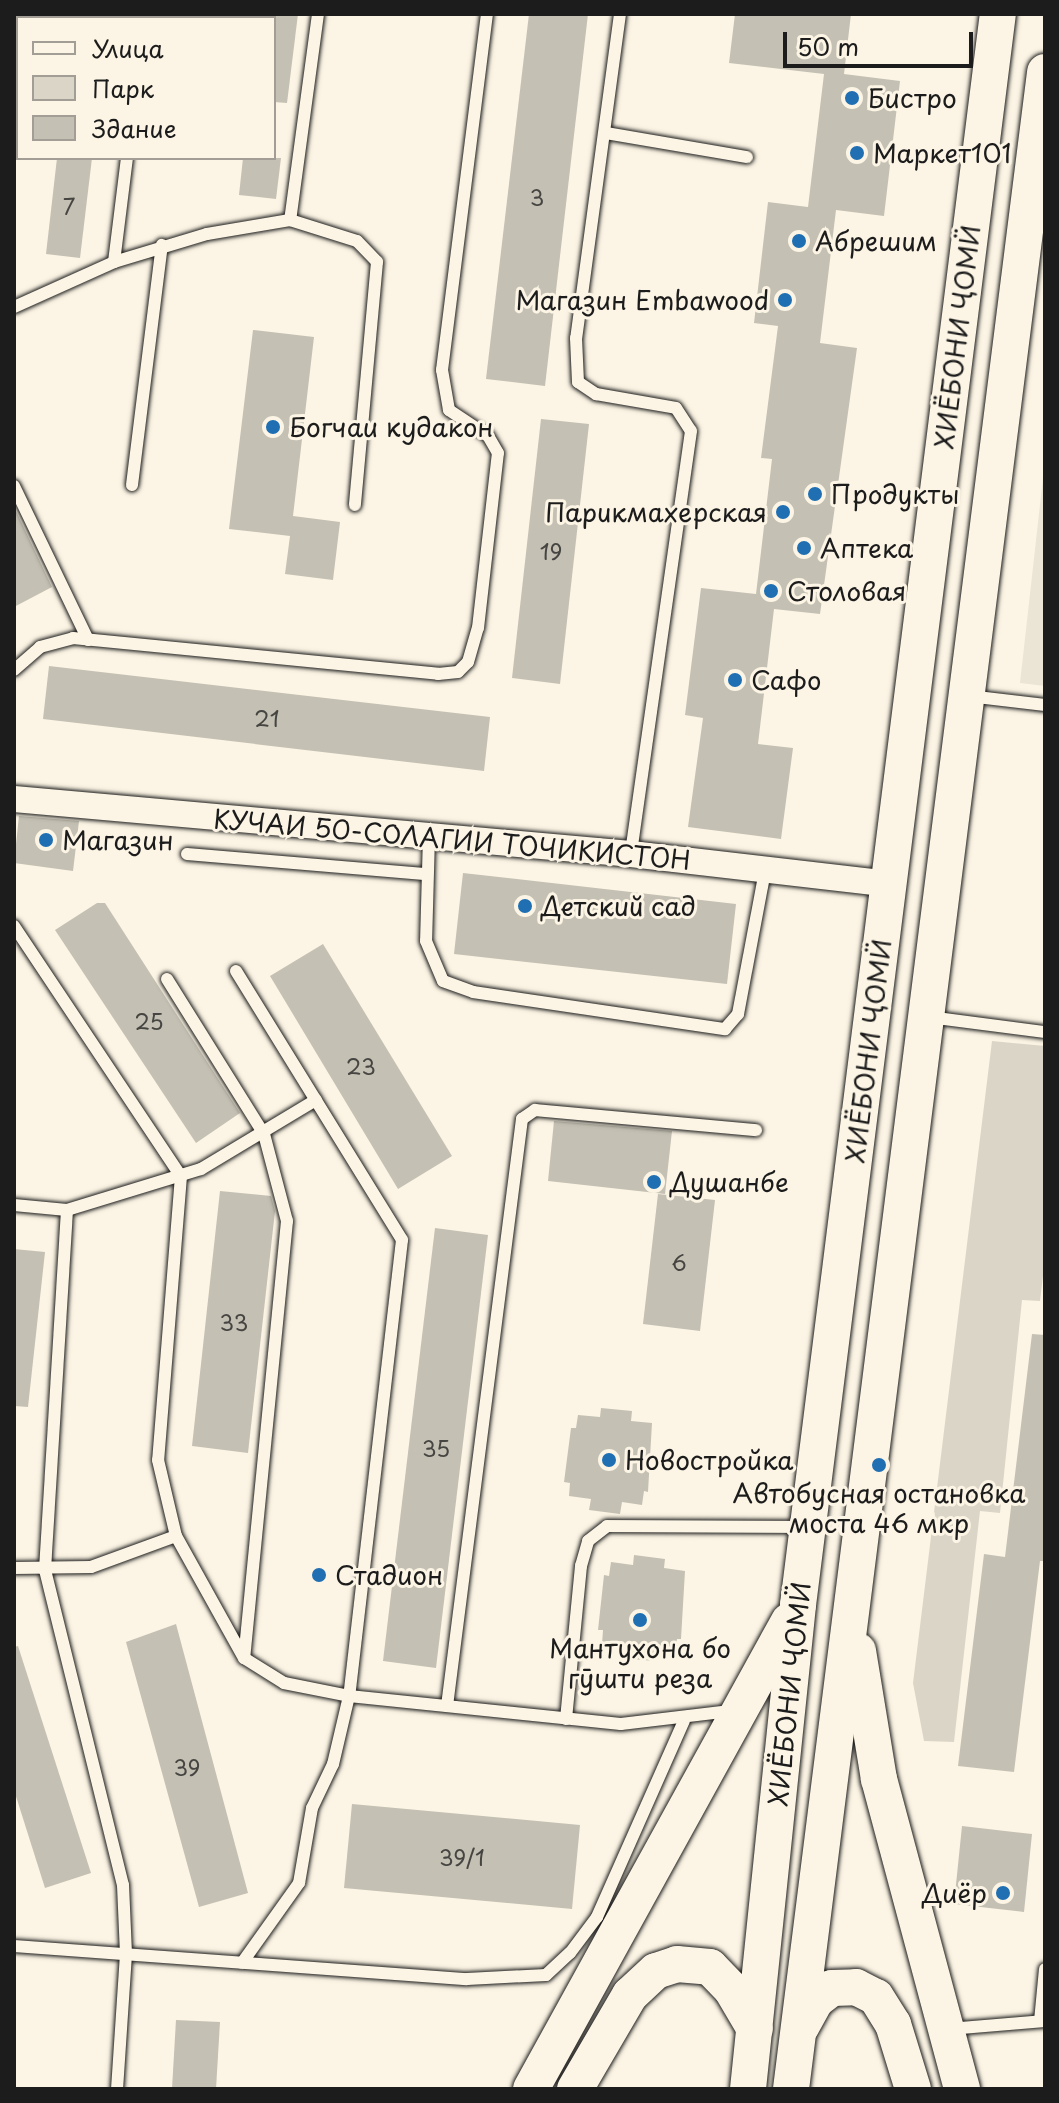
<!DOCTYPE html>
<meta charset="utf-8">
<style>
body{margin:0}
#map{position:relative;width:1059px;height:2103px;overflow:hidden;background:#fcf5e5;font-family:"Playpen Sans",sans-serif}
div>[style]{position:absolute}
.built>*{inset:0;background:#ebe5d6}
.green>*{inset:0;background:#dbd5c8}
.building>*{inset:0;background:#c4c0b3}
.roads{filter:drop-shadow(0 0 2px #1c1c1c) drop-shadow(0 0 2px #1c1c1c)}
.lane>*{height:12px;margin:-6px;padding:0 6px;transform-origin:6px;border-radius:6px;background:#fcf5e5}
.street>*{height:26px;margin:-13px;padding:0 13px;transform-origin:13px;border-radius:13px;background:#fcf5e5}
.secondary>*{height:36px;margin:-18px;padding:0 18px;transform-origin:18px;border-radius:18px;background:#fcf5e5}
.dots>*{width:22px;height:22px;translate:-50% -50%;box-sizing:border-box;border:4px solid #fcf5e5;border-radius:50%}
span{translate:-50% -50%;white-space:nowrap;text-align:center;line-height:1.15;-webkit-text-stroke:6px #fcf5e5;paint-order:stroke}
.number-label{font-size:22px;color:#464542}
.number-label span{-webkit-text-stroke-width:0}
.poi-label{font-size:26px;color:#1c1c1c}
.left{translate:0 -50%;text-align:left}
.right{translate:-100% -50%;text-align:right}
.street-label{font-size:26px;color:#1c1c1c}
.frame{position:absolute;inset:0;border:16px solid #1c1c1c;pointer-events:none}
.legend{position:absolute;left:16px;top:16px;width:260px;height:144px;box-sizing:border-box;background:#fcf5e5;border:2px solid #a29e95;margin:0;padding:10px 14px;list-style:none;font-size:24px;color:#1c1c1c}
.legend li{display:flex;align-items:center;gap:16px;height:40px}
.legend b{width:40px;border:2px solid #a29e95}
.scale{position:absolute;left:783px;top:32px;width:190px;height:36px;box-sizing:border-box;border:4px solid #1c1c1c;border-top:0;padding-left:10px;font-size:24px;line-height:28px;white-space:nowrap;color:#1c1c1c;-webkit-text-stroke:6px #fcf5e5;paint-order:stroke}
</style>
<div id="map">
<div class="built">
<div style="clip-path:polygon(1044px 469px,1045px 469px,1045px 686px,1020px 683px)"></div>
</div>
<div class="green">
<div style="clip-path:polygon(992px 1041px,1045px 1046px,1045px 1259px,1040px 1301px,1022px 1300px,1000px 1513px,980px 1511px,954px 1742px,924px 1741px,913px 1683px)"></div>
</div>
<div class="building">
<div style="clip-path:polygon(274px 14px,298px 14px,287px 103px,274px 102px)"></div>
<div style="clip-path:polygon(529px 14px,588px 14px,545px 386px,486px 379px)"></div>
<div style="clip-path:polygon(735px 14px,851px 14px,844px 74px,900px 81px,884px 216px,836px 210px,820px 343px,857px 348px,820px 614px,774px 609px,758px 744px,793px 748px,781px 839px,688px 827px,703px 718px,685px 715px,701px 588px,756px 594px,772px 459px,761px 458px,778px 326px,754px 323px,768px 202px,808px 207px,824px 74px,729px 63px)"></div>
<div style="clip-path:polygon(57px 158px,92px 158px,80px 258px,46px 254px)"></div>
<div style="clip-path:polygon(243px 158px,281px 158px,276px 199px,239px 195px)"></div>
<div style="clip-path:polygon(253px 330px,314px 337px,293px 516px,340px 522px,333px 580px,285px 574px,290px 536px,229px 529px)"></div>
<div style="clip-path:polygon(541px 419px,589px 424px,560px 684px,512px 678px)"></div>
<div style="clip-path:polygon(14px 507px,52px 587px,14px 607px)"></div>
<div style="clip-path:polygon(49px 666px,490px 717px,484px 771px,43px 719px)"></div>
<div style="clip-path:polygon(19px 816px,79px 821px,73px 871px,14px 863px)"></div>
<div style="clip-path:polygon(463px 873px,736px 904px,727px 984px,454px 954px)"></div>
<div style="clip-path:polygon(97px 903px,105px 903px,240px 1113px,196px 1143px,55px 930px)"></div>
<div style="clip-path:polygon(323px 944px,452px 1156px,398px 1189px,270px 976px)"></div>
<div style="clip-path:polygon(554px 1121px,672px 1131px,665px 1194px,548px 1181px)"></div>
<div style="clip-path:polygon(220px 1191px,271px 1196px,275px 1211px,248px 1453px,192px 1446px)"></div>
<div style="clip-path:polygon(658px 1194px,715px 1200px,700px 1331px,643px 1324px)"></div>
<div style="clip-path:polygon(435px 1228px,488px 1235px,436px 1668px,383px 1661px)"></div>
<div style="clip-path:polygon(14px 1249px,45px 1252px,28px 1407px,14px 1406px)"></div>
<div style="clip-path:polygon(1032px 1334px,1045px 1335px,1045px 1561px,1040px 1561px,1014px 1772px,958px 1766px,984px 1554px,1005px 1557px)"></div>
<div style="clip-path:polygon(601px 1408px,632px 1411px,631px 1421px,652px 1423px,648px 1492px,644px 1491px,642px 1505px,622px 1502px,620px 1514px,589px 1510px,591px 1499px,569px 1496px,570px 1483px,564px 1482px,571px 1428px,576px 1428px,578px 1415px,600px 1417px)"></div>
<div style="clip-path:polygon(634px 1555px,665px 1559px,664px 1568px,685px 1571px,681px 1639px,677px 1639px,675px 1652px,655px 1650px,654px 1661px,623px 1658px,624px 1646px,602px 1644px,603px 1630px,598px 1630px,604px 1575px,609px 1576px,611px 1562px,633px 1565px)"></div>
<div style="clip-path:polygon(176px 1624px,248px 1893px,199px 1907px,126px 1642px)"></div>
<div style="clip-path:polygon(18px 1646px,91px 1873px,45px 1888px,14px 1790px,14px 1647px)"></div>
<div style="clip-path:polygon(352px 1804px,580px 1825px,572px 1909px,344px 1888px)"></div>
<div style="clip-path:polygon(962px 1826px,1032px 1834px,1024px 1912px,954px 1904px)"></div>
<div style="clip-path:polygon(176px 2020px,220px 2022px,216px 2089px,172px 2089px)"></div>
</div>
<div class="roads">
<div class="lane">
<div style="left:318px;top:14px;width:208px;rotate:97.7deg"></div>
<div style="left:290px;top:220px;width:70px;rotate:17.4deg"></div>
<div style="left:357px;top:241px;width:29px;rotate:46deg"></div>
<div style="left:377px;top:262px;width:244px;rotate:95.2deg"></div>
<div style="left:620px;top:14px;width:327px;rotate:97.7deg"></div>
<div style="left:576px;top:338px;width:44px;rotate:87.4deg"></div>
<div style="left:578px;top:382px;width:22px;rotate:34deg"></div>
<div style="left:596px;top:394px;width:81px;rotate:9.9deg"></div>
<div style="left:676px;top:408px;width:27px;rotate:57deg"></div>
<div style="left:691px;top:431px;width:427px;rotate:98.1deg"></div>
<div style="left:146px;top:18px;width:4px;rotate:-90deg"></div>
<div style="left:606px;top:133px;width:143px;rotate:9.7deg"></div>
<div style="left:114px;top:262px;width:97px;rotate:-16.8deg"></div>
<div style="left:207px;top:234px;width:84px;rotate:-9.6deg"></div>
<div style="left:14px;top:307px;width:110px;rotate:-24.2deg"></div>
<div style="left:114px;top:262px;width:105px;rotate:-82.9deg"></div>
<div style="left:132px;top:485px;width:242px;rotate:-82.9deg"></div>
<div style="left:14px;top:486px;width:171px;rotate:64.3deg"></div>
<div style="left:14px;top:670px;width:35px;rotate:-41deg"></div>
<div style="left:40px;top:647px;width:34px;rotate:-15deg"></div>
<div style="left:73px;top:638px;width:367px;rotate:5.6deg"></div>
<div style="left:438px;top:674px;width:20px;rotate:-6deg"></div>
<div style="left:458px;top:672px;width:14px;rotate:-45deg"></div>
<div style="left:468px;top:662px;width:35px;rotate:-74deg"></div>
<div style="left:478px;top:628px;width:176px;rotate:-83.5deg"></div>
<div style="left:498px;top:453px;width:20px;rotate:-120deg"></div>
<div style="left:488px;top:436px;width:47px;rotate:-146.3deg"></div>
<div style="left:449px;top:410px;width:41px;rotate:-99.9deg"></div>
<div style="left:442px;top:370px;width:359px;rotate:-82.8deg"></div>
<div style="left:968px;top:696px;width:78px;rotate:6.7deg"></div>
<div style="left:429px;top:836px;width:105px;rotate:91.6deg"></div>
<div style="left:426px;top:941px;width:43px;rotate:67deg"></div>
<div style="left:443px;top:981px;width:32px;rotate:20deg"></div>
<div style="left:473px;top:992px;width:255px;rotate:8.4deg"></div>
<div style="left:725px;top:1029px;width:20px;rotate:-49deg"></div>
<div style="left:738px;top:1014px;width:146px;rotate:-79.3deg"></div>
<div style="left:187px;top:854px;width:241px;rotate:4.8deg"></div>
<div style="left:14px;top:926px;width:301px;rotate:56.3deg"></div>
<div style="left:181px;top:1176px;width:285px;rotate:94.6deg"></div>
<div style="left:158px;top:1460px;width:78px;rotate:76.7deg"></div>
<div style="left:176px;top:1536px;width:140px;rotate:60.9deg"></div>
<div style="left:244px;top:1658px;width:47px;rotate:32deg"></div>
<div style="left:284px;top:1683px;width:66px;rotate:11.3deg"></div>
<div style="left:349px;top:1696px;width:273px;rotate:5.9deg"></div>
<div style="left:621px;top:1724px;width:110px;rotate:-6.8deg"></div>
<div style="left:236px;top:971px;width:316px;rotate:58.3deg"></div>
<div style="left:402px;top:1240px;width:459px;rotate:96.6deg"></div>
<div style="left:349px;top:1696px;width:70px;rotate:103.2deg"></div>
<div style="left:333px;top:1764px;width:49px;rotate:115.5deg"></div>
<div style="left:312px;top:1808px;width:76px;rotate:99.8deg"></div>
<div style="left:299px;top:1883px;width:98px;rotate:125.5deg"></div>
<div style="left:167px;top:979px;width:183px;rotate:58deg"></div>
<div style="left:264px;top:1134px;width:90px;rotate:75.2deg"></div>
<div style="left:287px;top:1221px;width:439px;rotate:95.6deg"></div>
<div style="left:929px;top:1017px;width:117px;rotate:7.4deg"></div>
<div style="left:14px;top:1205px;width:53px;rotate:5.4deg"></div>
<div style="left:67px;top:1210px;width:361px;rotate:93.5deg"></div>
<div style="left:45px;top:1570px;width:325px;rotate:76.1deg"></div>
<div style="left:123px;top:1885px;width:69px;rotate:87.5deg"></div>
<div style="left:126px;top:1954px;width:135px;rotate:93.8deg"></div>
<div style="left:67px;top:1210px;width:140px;rotate:-17deg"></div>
<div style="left:201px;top:1169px;width:134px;rotate:-31deg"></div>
<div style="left:14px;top:1568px;width:77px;rotate:-0.7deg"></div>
<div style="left:91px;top:1567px;width:90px;rotate:-20deg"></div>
<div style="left:447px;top:1706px;width:592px;rotate:-82.72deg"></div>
<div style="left:522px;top:1119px;width:16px;rotate:-35deg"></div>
<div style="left:535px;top:1110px;width:222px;rotate:5.2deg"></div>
<div style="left:566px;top:1719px;width:154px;rotate:-84.4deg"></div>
<div style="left:581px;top:1566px;width:26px;rotate:-74deg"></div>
<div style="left:588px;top:1541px;width:24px;rotate:-38deg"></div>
<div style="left:607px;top:1526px;width:197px;rotate:0.3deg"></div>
<div style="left:14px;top:1946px;width:454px;rotate:4.2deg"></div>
<div style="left:467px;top:1979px;width:79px;rotate:-2.9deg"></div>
<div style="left:546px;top:1975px;width:33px;rotate:-43deg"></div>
<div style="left:570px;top:1953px;width:45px;rotate:-53.1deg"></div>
<div style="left:597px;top:1917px;width:214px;rotate:-66.1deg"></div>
<div style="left:1040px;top:2021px;width:52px;rotate:-84.5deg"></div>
<div style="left:949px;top:2029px;width:96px;rotate:-4.8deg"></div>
</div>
<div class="street">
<div style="left:14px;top:799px;width:619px;rotate:5.09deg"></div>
<div style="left:631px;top:854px;width:260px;rotate:6.6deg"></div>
</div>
<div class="secondary">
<div style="left:858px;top:1651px;width:130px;rotate:80.7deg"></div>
<div style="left:879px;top:1779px;width:321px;rotate:75deg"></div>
<div style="left:801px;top:2027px;width:31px;rotate:-61deg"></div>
<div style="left:816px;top:2000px;width:20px;rotate:-37deg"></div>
<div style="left:832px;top:1988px;width:24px;rotate:-2deg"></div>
<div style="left:856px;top:1987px;width:22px;rotate:27deg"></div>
<div style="left:876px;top:1997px;width:32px;rotate:58deg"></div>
<div style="left:893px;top:2024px;width:68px;rotate:72.9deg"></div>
<div style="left:531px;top:2089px;width:534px;rotate:-61.13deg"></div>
<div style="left:575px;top:2089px;width:109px;rotate:-59.7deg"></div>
<div style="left:630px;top:1995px;width:35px;rotate:-43deg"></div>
<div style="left:656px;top:1971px;width:22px;rotate:-18deg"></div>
<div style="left:677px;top:1964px;width:33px;rotate:5deg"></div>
<div style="left:710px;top:1967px;width:32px;rotate:46deg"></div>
<div style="left:732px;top:1990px;width:45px;rotate:59.5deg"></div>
<div style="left:748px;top:2089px;width:487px;rotate:-84.1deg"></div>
<div style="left:798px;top:1605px;width:1604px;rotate:-82.84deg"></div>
<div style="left:791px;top:2089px;width:2033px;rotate:-82.82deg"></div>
</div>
</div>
<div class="dots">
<div style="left:852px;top:98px;background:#1f6fb2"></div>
<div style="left:857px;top:153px;background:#1f6fb2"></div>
<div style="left:799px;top:241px;background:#1f6fb2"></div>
<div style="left:785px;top:300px;background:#1f6fb2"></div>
<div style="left:273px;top:427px;background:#1f6fb2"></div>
<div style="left:815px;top:494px;background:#1f6fb2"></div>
<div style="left:783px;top:512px;background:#1f6fb2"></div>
<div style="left:804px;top:548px;background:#1f6fb2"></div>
<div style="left:771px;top:591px;background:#1f6fb2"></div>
<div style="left:735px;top:680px;background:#1f6fb2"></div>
<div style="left:46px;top:840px;background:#1f6fb2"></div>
<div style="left:525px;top:906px;background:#1f6fb2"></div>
<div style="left:654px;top:1182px;background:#1f6fb2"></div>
<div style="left:609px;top:1460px;background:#1f6fb2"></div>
<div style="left:879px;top:1465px;background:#1f6fb2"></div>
<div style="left:319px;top:1575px;background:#1f6fb2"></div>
<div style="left:640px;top:1620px;background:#1f6fb2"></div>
<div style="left:1003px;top:1893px;background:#1f6fb2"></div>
</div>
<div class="number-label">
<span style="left:537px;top:197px">3</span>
<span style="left:69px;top:206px">7</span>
<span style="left:551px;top:551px">19</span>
<span style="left:267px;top:718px">21</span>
<span style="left:149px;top:1021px">25</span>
<span style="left:361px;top:1066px">23</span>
<span style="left:679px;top:1262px">6</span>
<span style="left:234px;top:1322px">33</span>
<span style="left:436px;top:1448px">35</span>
<span style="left:187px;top:1767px">39</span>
<span style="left:462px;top:1857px">39/1</span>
</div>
<div class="poi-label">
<span class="left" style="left:868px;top:98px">Бистро</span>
<span class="left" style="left:873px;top:153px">Маркет101</span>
<span class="left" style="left:815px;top:241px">Абрешим</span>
<span class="right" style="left:769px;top:300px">Магазин Embawood</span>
<span class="left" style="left:289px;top:427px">Богчаи кудакон</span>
<span class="left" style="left:831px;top:494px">Продукты</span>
<span class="right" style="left:767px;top:512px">Парикмахерская</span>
<span class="left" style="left:820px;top:548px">Аптека</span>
<span class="left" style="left:787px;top:591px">Столовая</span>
<span class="left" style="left:751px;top:680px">Сафо</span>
<span class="left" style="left:62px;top:840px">Магазин</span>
<span class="left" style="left:541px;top:906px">Детский сад</span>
<span class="left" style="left:670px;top:1182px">Душанбе</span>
<span class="left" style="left:625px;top:1460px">Новостройка</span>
<span style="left:879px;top:1508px">Автобусная остановка<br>моста 46 мкр</span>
<span class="left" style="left:335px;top:1575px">Стадион</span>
<span style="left:640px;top:1663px">Мантухона бо<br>гӯшти реза</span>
<span class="right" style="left:987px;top:1893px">Диёр</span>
</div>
<div class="street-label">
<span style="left:957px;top:337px;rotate:-83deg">ХИЁБОНИ ҶОМӢ</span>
<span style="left:452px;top:839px;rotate:5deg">КУЧАИ 50-СОЛАГИИ ТОЧИКИСТОН</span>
<span style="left:868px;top:1051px;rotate:-83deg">ХИЁБОНИ ҶОМӢ</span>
<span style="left:789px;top:1694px;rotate:-84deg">ХИЁБОНИ ҶОМӢ</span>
</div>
<div class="frame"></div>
<ul class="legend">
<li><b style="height:10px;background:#fcf5e5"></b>Улица</li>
<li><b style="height:22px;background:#dbd5c8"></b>Парк</li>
<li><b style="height:22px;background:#c4c0b3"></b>Здание</li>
</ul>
<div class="scale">50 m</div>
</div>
